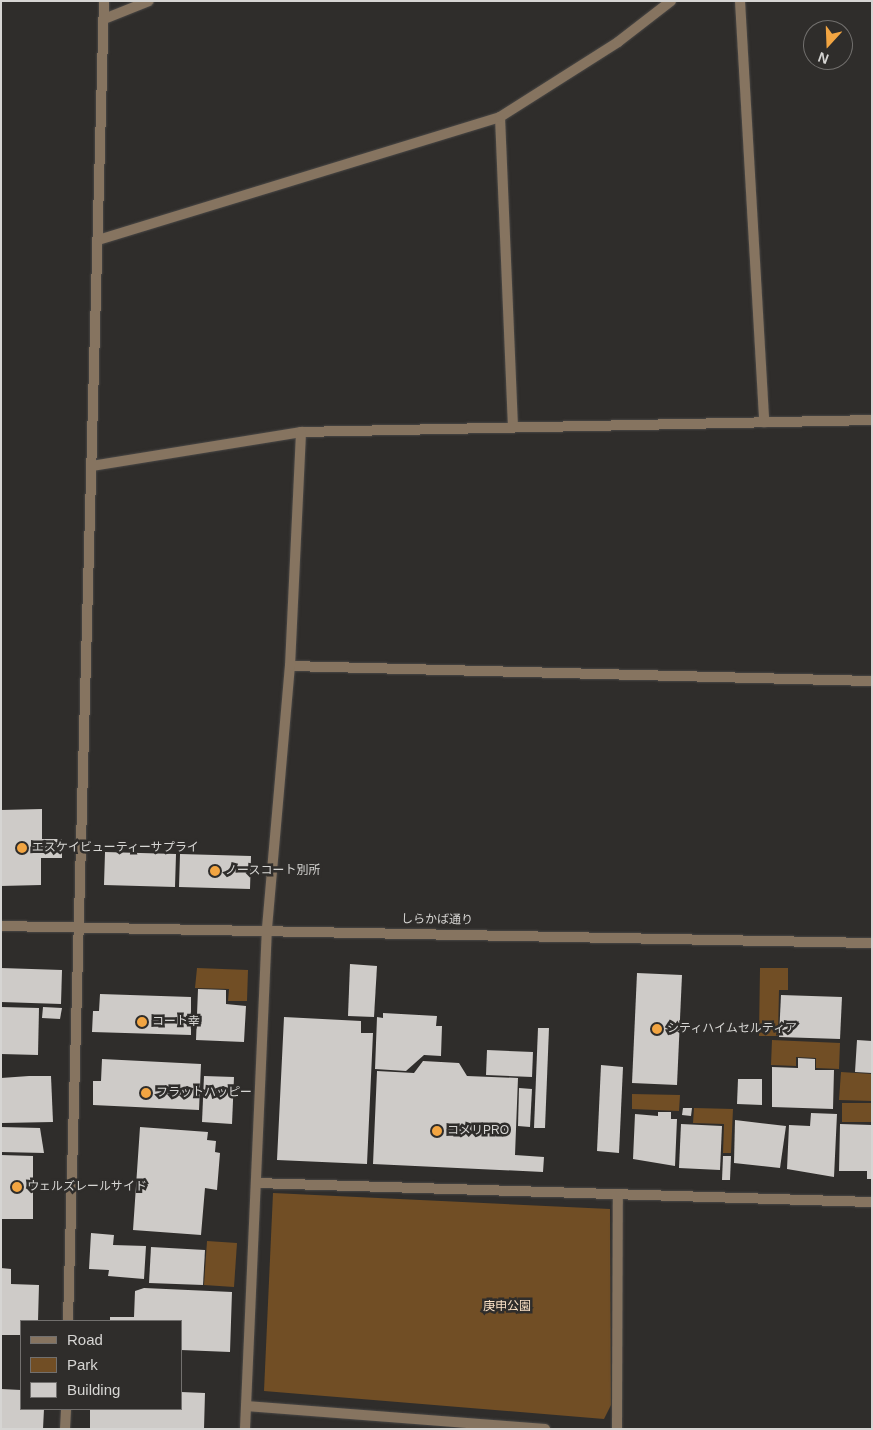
<!DOCTYPE html>
<meta charset="utf-8">
<style>
body{margin:0}
#map{position:relative;width:873px;height:1430px;overflow:hidden;background:#2f2d2b;font-family:Arial,"Noto Sans JP",sans-serif}
div>[style]{position:absolute}
.green>*{inset:0;background:#714e25}
.building>*{inset:0;background:#cecbc8}
.roads{filter:drop-shadow(0 0 1px #4a4846) drop-shadow(0 0 1px #4a4846)}
.minor>*{height:10px;margin:-5px;padding:0 5px;transform-origin:5px;border-radius:5px;background:#867460}
.tertiary>*{height:10px;margin:-5px;padding:0 5px;transform-origin:5px;border-radius:5px;background:#867460}
.dots>*{width:14px;height:14px;translate:-50% -50%;box-sizing:border-box;border:2px solid #2f2d2b;border-radius:50%}
span{translate:-50% -50%;white-space:nowrap;text-align:center;line-height:1.15;-webkit-text-stroke:5px #2f2d2b;paint-order:stroke}
.poi-label{font-size:12px;color:#d6d5d3}
.left{translate:0 -50%;text-align:left}
.street-label{font-size:12px;color:#d6d5d3}
.park-label{font-size:12px;color:#f9e0c5}
.frame{position:absolute;inset:0;border:2px solid #d6d5d3;pointer-events:none}
.legend{position:absolute;left:20px;top:1320px;width:162px;height:90px;box-sizing:border-box;background:#2f2d2b;border:1px solid #72706e;margin:0;padding:6px 9px;list-style:none;font-size:15px;color:#d6d5d3}
.legend li{display:flex;align-items:center;gap:10px;height:25px}
.legend b{width:25px;border:1px solid #72706e}
.north{position:absolute;left:803px;top:20px;width:50px;height:50px;box-sizing:border-box;background:#2f2d2b;border:1px solid #72706e;border-radius:50%;rotate:200deg;font-size:14px;font-weight:700;line-height:20px;text-align:center;color:#d6d5d3}
.north::after{content:'';display:block;margin:auto;width:18px;height:22px;background:#f2a542;clip-path:polygon(50% 0,100% 100%,50% 72%,0 100%)}
</style>
<div id="map">
<div class="green">
<div style="clip-path:polygon(197px 968px,248px 970px,247px 1001px,228px 1001px,229px 989px,195px 988px)"></div>
<div style="clip-path:polygon(760px 968px,788px 968px,788px 990px,779px 990px,778px 1036px,759px 1036px)"></div>
<div style="clip-path:polygon(772px 1040px,840px 1043px,839px 1069px,816px 1068px,816px 1058px,796px 1057px,796px 1066px,771px 1065px)"></div>
<div style="clip-path:polygon(841px 1072px,872px 1074px,872px 1101px,839px 1100px)"></div>
<div style="clip-path:polygon(632px 1094px,680px 1095px,679px 1111px,632px 1109px)"></div>
<div style="clip-path:polygon(842px 1103px,872px 1103px,872px 1122px,842px 1122px)"></div>
<div style="clip-path:polygon(694px 1108px,733px 1109px,731px 1153px,723px 1153px,724px 1124px,693px 1123px)"></div>
<div style="clip-path:polygon(273px 1193px,610px 1209px,611px 1405px,604px 1419px,264px 1391px)"></div>
<div style="clip-path:polygon(207px 1241px,237px 1243px,234px 1287px,204px 1285px)"></div>
</div>
<div class="building">
<div style="clip-path:polygon(42px 809px,42px 839px,62px 839px,62px 858px,41px 858px,41px 885px,1px 886px,1px 810px)"></div>
<div style="clip-path:polygon(105px 852px,176px 854px,175px 887px,104px 885px)"></div>
<div style="clip-path:polygon(180px 854px,251px 856px,250px 889px,179px 887px)"></div>
<div style="clip-path:polygon(350px 964px,377px 966px,374px 1017px,348px 1016px)"></div>
<div style="clip-path:polygon(1px 968px,62px 970px,61px 1004px,1px 1002px)"></div>
<div style="clip-path:polygon(637px 973px,682px 975px,677px 1085px,632px 1083px)"></div>
<div style="clip-path:polygon(198px 989px,226px 990px,226px 1004px,246px 1006px,244px 1042px,196px 1040px)"></div>
<div style="clip-path:polygon(100px 994px,191px 997px,191px 1035px,92px 1032px,93px 1011px,99px 1011px)"></div>
<div style="clip-path:polygon(781px 995px,842px 997px,840px 1039px,779px 1037px)"></div>
<div style="clip-path:polygon(1px 1007px,39px 1008px,38px 1055px,1px 1054px)"></div>
<div style="clip-path:polygon(43px 1007px,62px 1008px,60px 1019px,42px 1018px)"></div>
<div style="clip-path:polygon(383px 1013px,437px 1016px,436px 1026px,442px 1026px,441px 1056px,424px 1055px,406px 1071px,375px 1069px,377px 1017px,383px 1018px)"></div>
<div style="clip-path:polygon(284px 1017px,361px 1021px,361px 1033px,373px 1033px,367px 1164px,277px 1160px)"></div>
<div style="clip-path:polygon(538px 1028px,549px 1028px,545px 1128px,534px 1128px)"></div>
<div style="clip-path:polygon(857px 1040px,872px 1041px,872px 1073px,855px 1072px)"></div>
<div style="clip-path:polygon(487px 1050px,533px 1052px,532px 1077px,486px 1075px)"></div>
<div style="clip-path:polygon(798px 1058px,815px 1059px,815px 1070px,834px 1070px,833px 1109px,772px 1107px,772px 1067px,798px 1068px)"></div>
<div style="clip-path:polygon(102px 1059px,201px 1064px,199px 1110px,93px 1105px,93px 1081px,101px 1081px)"></div>
<div style="clip-path:polygon(423px 1061px,459px 1063px,467px 1076px,518px 1078px,515px 1155px,544px 1157px,543px 1172px,373px 1164px,377px 1071px,414px 1073px)"></div>
<div style="clip-path:polygon(601px 1065px,623px 1067px,619px 1153px,597px 1151px)"></div>
<div style="clip-path:polygon(29px 1076px,51px 1076px,53px 1122px,2px 1123px,1px 1078px)"></div>
<div style="clip-path:polygon(204px 1076px,234px 1077px,232px 1124px,202px 1122px)"></div>
<div style="clip-path:polygon(738px 1079px,762px 1079px,762px 1105px,737px 1104px)"></div>
<div style="clip-path:polygon(519px 1088px,532px 1089px,530px 1127px,518px 1126px)"></div>
<div style="clip-path:polygon(683px 1108px,692px 1108px,691px 1116px,682px 1115px)"></div>
<div style="clip-path:polygon(658px 1112px,671px 1112px,671px 1119px,677px 1119px,675px 1166px,633px 1159px,635px 1114px,658px 1116px)"></div>
<div style="clip-path:polygon(811px 1113px,837px 1114px,834px 1177px,787px 1169px,789px 1125px,810px 1126px)"></div>
<div style="clip-path:polygon(735px 1120px,786px 1126px,780px 1168px,734px 1163px)"></div>
<div style="clip-path:polygon(681px 1124px,722px 1126px,720px 1170px,679px 1168px)"></div>
<div style="clip-path:polygon(840px 1124px,872px 1125px,872px 1179px,867px 1179px,867px 1171px,839px 1171px)"></div>
<div style="clip-path:polygon(1px 1127px,40px 1128px,44px 1153px,1px 1152px)"></div>
<div style="clip-path:polygon(140px 1127px,208px 1132px,207px 1140px,216px 1141px,215px 1152px,220px 1153px,217px 1190px,205px 1188px,201px 1235px,133px 1230px)"></div>
<div style="clip-path:polygon(1px 1155px,33px 1156px,33px 1219px,1px 1219px)"></div>
<div style="clip-path:polygon(723px 1156px,731px 1156px,730px 1180px,722px 1180px)"></div>
<div style="clip-path:polygon(91px 1233px,114px 1235px,113px 1245px,146px 1246px,144px 1279px,108px 1276px,109px 1270px,89px 1269px)"></div>
<div style="clip-path:polygon(151px 1247px,205px 1250px,203px 1285px,149px 1283px)"></div>
<div style="clip-path:polygon(1px 1268px,11px 1269px,11px 1284px,39px 1285px,38px 1321px,21px 1321px,21px 1335px,1px 1335px)"></div>
<div style="clip-path:polygon(144px 1288px,232px 1292px,230px 1352px,181px 1350px,181px 1321px,110px 1321px,110px 1317px,134px 1317px,135px 1291px)"></div>
<div style="clip-path:polygon(1px 1389px,21px 1390px,21px 1409px,44px 1409px,43px 1429px,1px 1429px)"></div>
<div style="clip-path:polygon(181px 1392px,205px 1393px,204px 1429px,90px 1429px,90px 1409px,181px 1409px)"></div>
</div>
<div class="roads">
<div class="minor">
<div style="left:740px;top:1px;width:422px;rotate:86.7deg"></div>
<div style="left:104px;top:19px;width:48px;rotate:-21.8deg"></div>
<div style="left:500px;top:117px;width:310px;rotate:87.6deg"></div>
<div style="left:98px;top:240px;width:420px;rotate:-17deg"></div>
<div style="left:500px;top:117px;width:140px;rotate:-32.4deg"></div>
<div style="left:618px;top:42px;width:67px;rotate:-37.7deg"></div>
<div style="left:92px;top:466px;width:212px;rotate:-9.2deg"></div>
<div style="left:301px;top:432px;width:571px;rotate:-1.2deg"></div>
<div style="left:290px;top:666px;width:582px;rotate:1.48deg"></div>
<div style="left:256px;top:1183px;width:616px;rotate:1.77deg"></div>
<div style="left:68px;top:1321px;width:1320px;rotate:-88.44deg"></div>
<div style="left:246px;top:1406px;width:300px;rotate:4.4deg"></div>
<div style="left:65px;top:1429px;width:20px;rotate:-87deg"></div>
<div style="left:245px;top:1429px;width:501px;rotate:-87.49deg"></div>
<div style="left:267px;top:928px;width:263px;rotate:-85deg"></div>
<div style="left:290px;top:666px;width:234px;rotate:-87.3deg"></div>
<div style="left:617px;top:1429px;width:233px;rotate:-89.8deg"></div>
</div>
<div class="tertiary">
<div style="left:1px;top:926px;width:871px;rotate:1.12deg"></div>
</div>
</div>
<div class="dots">
<div style="left:22px;top:848px;background:#f2a542"></div>
<div style="left:215px;top:871px;background:#f2a542"></div>
<div style="left:142px;top:1022px;background:#f2a542"></div>
<div style="left:657px;top:1029px;background:#f2a542"></div>
<div style="left:146px;top:1093px;background:#f2a542"></div>
<div style="left:437px;top:1131px;background:#f2a542"></div>
<div style="left:17px;top:1187px;background:#f2a542"></div>
</div>
<div class="poi-label">
<span class="left" style="left:32px;top:848px">エスケイビューティーサプライ</span>
<span class="left" style="left:225px;top:871px">ノースコート別所</span>
<span class="left" style="left:152px;top:1022px">コート幸</span>
<span class="left" style="left:667px;top:1029px">シティハイムセルティア</span>
<span class="left" style="left:156px;top:1093px">フラットハッピー</span>
<span class="left" style="left:447px;top:1131px">コメリPRO</span>
<span class="left" style="left:27px;top:1187px">ウェルズレールサイド</span>
</div>
<div class="street-label">
<span style="left:437px;top:920px;rotate:1deg">しらかば通り</span>
</div>
<div class="park-label">
<span style="left:507px;top:1307px">庚申公園</span>
</div>
<div class="frame"></div>
<ul class="legend">
<li><b style="height:6px;background:#867460"></b>Road</li>
<li><b style="height:14px;background:#714e25"></b>Park</li>
<li><b style="height:14px;background:#cecbc8"></b>Building</li>
</ul>
<div class="north">N</div>
</div>
